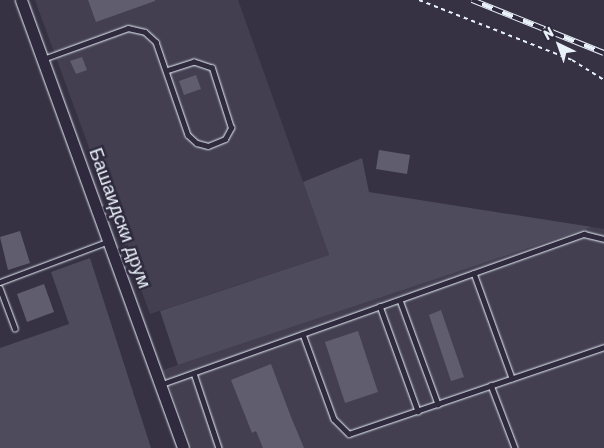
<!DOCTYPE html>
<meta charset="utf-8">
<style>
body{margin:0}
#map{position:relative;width:604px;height:448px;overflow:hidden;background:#363244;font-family:Sriracha,sans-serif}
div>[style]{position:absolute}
.built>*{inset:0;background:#433f51}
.green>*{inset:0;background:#4d4b5c}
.building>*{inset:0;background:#605e6e}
.path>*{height:2px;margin-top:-1px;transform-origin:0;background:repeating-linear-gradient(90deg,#e8f1f8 0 4px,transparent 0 8px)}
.roads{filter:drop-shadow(0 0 1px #e8f1f8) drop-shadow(0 0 1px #e8f1f8)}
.service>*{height:4.5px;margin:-2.25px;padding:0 2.25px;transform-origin:2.25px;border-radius:2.25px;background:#2f2a3d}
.tertiary>*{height:11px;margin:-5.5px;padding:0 5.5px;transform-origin:5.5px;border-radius:5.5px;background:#2f2a3d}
.rail>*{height:5.5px;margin-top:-2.75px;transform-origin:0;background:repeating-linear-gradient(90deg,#2f2a3d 0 11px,#e8f1f8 0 22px);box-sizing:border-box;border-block:1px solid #e8f1f8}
span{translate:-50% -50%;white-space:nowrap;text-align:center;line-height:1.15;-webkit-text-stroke:5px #2f2a3d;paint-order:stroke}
.street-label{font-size:19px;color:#e8f1f8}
.north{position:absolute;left:534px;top:20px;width:50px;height:50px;-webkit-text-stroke:4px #2f2a3d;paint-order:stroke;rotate:318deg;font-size:14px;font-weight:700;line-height:20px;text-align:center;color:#e8f1f8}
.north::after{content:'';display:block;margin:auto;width:18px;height:22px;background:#e8f1f8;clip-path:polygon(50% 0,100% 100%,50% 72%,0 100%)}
</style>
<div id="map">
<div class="built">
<div style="clip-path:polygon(35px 0,238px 0,329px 255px,150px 314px)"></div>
<div style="clip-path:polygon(592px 227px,604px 229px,604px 448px,192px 448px,163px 370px)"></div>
</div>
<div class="green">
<div style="clip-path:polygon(362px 158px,369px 192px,592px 227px,178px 365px,160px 311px,329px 255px,303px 182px)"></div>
<div style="clip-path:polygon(90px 258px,151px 448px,0 448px,0 348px,69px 324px,51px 272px)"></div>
</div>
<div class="building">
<div style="clip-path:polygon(88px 0,155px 0,155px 1px,96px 22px)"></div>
<div style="clip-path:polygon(82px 57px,87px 70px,76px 74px,70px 61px)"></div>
<div style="clip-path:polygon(196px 75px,201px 89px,184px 95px,179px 81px)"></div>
<div style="clip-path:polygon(379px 150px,410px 155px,407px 174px,376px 169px)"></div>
<div style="clip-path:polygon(20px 231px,30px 263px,8px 270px,0 237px)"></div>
<div style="clip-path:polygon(44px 284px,54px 312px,27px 322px,17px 294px)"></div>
<div style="clip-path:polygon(441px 310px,464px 377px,451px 381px,429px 315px)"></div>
<div style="clip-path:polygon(358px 331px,378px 392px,345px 403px,325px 342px)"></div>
<div style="clip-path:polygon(271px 364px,291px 417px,304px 448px,263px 448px,256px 431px,252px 433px,231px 380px)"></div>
</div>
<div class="path">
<div style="left:419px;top:0;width:164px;rotate:21.4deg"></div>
<div style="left:572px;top:60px;width:38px;rotate:32deg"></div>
</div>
<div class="roads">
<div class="service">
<div style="left:43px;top:59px;width:90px;rotate:-20deg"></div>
<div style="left:128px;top:28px;width:17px;rotate:13deg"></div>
<div style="left:145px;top:32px;width:15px;rotate:42deg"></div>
<div style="left:156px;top:42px;width:98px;rotate:71deg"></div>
<div style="left:188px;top:135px;width:12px;rotate:42deg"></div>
<div style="left:197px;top:143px;width:11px;rotate:15deg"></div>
<div style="left:208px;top:146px;width:18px;rotate:-22deg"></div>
<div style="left:225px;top:139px;width:13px;rotate:-61deg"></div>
<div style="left:231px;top:128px;width:63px;rotate:-107.6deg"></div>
<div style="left:212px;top:68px;width:19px;rotate:-162deg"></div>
<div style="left:194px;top:62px;width:29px;rotate:162deg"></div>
<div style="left:474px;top:273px;width:112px;rotate:70.1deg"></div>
<div style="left:0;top:282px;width:116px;rotate:-20.6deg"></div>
<div style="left:0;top:288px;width:43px;rotate:69.4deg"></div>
<div style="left:400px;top:300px;width:111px;rotate:69.9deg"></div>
<div style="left:380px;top:306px;width:112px;rotate:70.1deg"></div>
<div style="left:303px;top:334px;width:90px;rotate:70deg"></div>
<div style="left:334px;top:419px;width:21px;rotate:45deg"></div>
<div style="left:349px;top:434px;width:269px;rotate:-18.8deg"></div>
<div style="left:194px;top:373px;width:79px;rotate:71.6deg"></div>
<div style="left:162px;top:384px;width:448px;rotate:-19.6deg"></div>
<div style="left:584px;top:234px;width:21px;rotate:14deg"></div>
<div style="left:491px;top:385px;width:67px;rotate:69.1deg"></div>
</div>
<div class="tertiary">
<div style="left:21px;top:0;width:476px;rotate:70.1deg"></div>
</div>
</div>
<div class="rail">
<div style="left:472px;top:0;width:142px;rotate:21.9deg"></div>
</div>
<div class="street-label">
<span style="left:120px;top:218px;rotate:70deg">Башаидски друм</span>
</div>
<div class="north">N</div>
</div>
